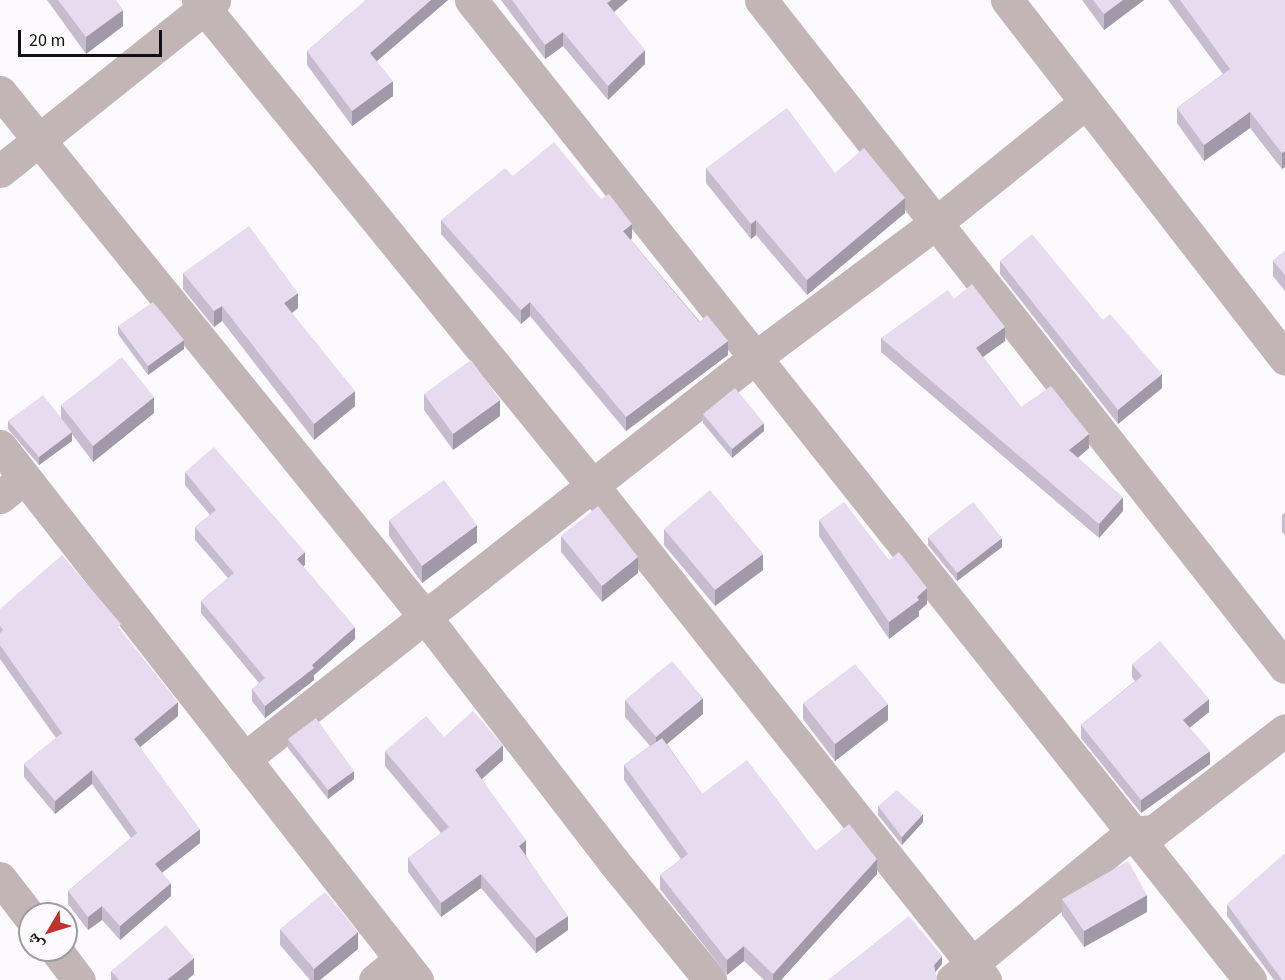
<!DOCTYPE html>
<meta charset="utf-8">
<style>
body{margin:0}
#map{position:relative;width:1285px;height:980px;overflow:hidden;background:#fcfafe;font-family:"Source Sans 3","Noto Naskh Arabic",sans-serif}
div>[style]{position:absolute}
.street>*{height:33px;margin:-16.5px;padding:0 16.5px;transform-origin:16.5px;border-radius:16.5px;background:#c1b6b5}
.wall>*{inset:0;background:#c6bcce}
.shaded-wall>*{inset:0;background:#a199a7}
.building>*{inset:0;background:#e6dbef}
span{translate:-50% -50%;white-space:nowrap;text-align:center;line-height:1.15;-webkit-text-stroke:4.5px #fcfafe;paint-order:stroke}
.north{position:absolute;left:18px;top:902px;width:60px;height:60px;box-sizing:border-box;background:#fcfafe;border:2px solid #9f9ca1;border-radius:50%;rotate:232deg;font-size:16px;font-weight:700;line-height:24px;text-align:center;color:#130f16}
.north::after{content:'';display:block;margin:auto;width:21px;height:27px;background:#c1322d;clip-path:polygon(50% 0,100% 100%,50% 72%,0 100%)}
.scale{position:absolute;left:18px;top:30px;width:144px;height:27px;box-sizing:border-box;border:3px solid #130f16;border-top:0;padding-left:8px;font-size:18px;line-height:21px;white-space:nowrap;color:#130f16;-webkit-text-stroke:4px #fcfafe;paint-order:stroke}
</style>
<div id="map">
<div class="street">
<div style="left:198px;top:0;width:626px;rotate:50.9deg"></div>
<div style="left:593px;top:486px;width:631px;rotate:51.57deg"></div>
<div style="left:471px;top:0;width:1252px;rotate:51.52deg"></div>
<div style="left:761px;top:0;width:848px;rotate:51.85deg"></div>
<div style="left:1007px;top:0;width:454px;rotate:52.2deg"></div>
<div style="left:0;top:92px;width:677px;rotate:51deg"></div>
<div style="left:426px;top:618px;width:307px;rotate:52.4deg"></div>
<div style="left:613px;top:861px;width:154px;rotate:50.8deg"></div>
<div style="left:0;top:171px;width:274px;rotate:-38.6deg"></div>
<div style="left:0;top:446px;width:678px;rotate:52.01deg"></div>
<div style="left:0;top:497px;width:31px;rotate:-38deg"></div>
<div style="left:244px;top:759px;width:651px;rotate:-38.14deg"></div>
<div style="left:756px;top:357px;width:226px;rotate:-36.7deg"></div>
<div style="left:937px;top:222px;width:190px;rotate:-38.8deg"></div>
<div style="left:0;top:878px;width:49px;rotate:52.4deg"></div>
<div style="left:56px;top:950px;width:38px;rotate:53deg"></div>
<div style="left:375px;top:980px;width:33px;rotate:-39deg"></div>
<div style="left:952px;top:980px;width:232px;rotate:-39.4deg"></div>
<div style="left:1131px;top:833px;width:23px;rotate:-5deg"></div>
<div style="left:1154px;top:831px;width:165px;rotate:-37.6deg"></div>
</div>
<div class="wall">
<div style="clip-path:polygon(47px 0,116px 0,123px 26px,86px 54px)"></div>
<div style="clip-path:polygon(366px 0,448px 0,377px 61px,393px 96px,352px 126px,307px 65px,307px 51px)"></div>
<div style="clip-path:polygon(501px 0,628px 0,614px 12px,645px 64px,608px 100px,563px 46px,545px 59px)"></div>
<div style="clip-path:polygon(1082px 0,1144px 0,1104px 30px)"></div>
<div style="clip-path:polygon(1168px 0,1285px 0,1285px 167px,1282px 169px,1250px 128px,1204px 161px,1177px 123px,1177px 108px,1223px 74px)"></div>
<div style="clip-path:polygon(706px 168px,835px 173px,905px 213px,807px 295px,756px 235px,751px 239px,706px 183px)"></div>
<div style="clip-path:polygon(513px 176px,632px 238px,631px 240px,728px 355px,626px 431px,530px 316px,521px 324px,441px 234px,441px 220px)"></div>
<div style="clip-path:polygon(1285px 251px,1285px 291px,1273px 276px,1273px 261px)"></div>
<div style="clip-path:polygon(1000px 261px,1103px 320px,1162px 388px,1118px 424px,1000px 274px)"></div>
<div style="clip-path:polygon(183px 273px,298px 308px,292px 313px,355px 406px,314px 440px,222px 321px,214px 327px,183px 289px)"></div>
<div style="clip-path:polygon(954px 299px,1005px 341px,983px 357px,1021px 407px,1089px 448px,1078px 458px,1123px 511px,1099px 538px,881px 352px,881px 338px)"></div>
<div style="clip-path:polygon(118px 326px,184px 349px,148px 375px,118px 334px)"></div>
<div style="clip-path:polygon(424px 394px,500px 416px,453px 450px,424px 410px)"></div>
<div style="clip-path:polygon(61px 405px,154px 413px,93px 462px,72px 434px,72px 441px,39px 465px,8px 429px,8px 421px,61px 419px)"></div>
<div style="clip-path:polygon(703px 414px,764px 431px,732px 458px,703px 423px)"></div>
<div style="clip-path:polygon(185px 472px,305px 565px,303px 566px,355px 639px,314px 675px,314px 680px,265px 718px,252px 701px,252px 689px,259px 683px,201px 613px,201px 601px,228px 578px,195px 540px,195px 527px,210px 515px,185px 485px)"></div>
<div style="clip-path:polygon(1285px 513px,1285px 535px,1282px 532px,1282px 515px)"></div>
<div style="clip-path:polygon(389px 520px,477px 542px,422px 583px,389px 536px)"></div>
<div style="clip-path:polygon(819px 520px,889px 560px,927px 604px,919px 611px,919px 616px,889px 639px,819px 536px)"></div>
<div style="clip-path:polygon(664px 529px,763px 570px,715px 606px,664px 545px)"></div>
<div style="clip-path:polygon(561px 536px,638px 573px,602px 602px,561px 552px)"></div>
<div style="clip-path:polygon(928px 537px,1002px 547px,957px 581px,928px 545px)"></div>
<div style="clip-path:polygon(0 609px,121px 632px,178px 716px,140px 747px,200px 843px,162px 873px,171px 896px,120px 940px,102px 920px,88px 930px,68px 904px,68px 891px,131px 838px,92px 784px,55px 814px,24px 777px,24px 764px,56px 738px,0 659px)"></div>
<div style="clip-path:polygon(1132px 664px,1209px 712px,1189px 728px,1210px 764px,1141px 813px,1081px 738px,1081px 725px,1135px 681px,1132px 677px)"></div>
<div style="clip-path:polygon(625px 700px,703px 714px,667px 744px,702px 794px,816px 851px,877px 874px,781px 980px,764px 980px,744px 961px,727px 975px,660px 889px,660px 875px,681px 859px,624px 780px,624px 765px,650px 746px,625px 717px)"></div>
<div style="clip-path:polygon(803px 703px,888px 720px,835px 761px,803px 719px)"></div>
<div style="clip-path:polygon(444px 737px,503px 760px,482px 779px,526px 855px,568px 930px,536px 953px,481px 888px,441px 917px,408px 872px,408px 858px,441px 833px,385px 766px,385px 751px)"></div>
<div style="clip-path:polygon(288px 739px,354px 779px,328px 799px,288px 748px)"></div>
<div style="clip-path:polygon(878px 806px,923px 822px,902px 845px,878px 815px)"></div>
<div style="clip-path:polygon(1062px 899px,1147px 912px,1084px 947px,1062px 915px)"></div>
<div style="clip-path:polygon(1227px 904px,1285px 980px,1274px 980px,1227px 916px)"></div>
<div style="clip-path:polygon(280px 929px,358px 949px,320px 980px,310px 980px,280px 945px)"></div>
<div style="clip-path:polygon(111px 971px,194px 974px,187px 980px,111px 980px)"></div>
</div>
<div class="shaded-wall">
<div style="clip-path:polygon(431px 0,448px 0,370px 67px,370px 53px)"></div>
<div style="clip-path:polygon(611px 0,628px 0,607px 18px,607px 3px)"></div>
<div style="clip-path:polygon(1123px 0,1144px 0,1104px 30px,1104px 14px)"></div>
<div style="clip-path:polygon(123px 10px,123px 26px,86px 54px,86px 37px)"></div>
<div style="clip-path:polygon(563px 32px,563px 46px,545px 59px,545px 45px)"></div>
<div style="clip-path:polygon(645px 50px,645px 64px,608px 100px,608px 86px)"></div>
<div style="clip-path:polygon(393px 81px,393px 96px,352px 126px,352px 111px)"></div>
<div style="clip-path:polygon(1250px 112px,1250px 128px,1204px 161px,1204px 145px)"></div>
<div style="clip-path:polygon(1285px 151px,1285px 167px,1282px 169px,1282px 153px)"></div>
<div style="clip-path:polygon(905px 198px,905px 213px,807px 295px,807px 280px)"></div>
<div style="clip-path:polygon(756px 220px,756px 235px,751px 239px,751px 224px)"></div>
<div style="clip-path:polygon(632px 224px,632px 238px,623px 246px,623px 231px)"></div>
<div style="clip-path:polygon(298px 293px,298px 308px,284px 319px,284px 303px)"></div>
<div style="clip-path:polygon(530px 302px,530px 316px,521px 324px,521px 310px)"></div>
<div style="clip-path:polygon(222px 306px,222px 321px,214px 327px,214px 311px)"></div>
<div style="clip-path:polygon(1005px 327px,1005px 341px,976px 362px,976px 348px)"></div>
<div style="clip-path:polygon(184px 340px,184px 349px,148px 375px,148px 366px)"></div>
<div style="clip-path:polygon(728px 341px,728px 355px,626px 431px,626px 417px)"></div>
<div style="clip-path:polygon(1162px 374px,1162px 388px,1118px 424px,1118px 410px)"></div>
<div style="clip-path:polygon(355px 391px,355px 406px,314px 440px,314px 424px)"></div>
<div style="clip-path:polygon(154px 397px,154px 413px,93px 462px,93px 446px)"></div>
<div style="clip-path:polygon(500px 400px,500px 416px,453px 450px,453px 434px)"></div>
<div style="clip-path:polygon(764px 423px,764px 431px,732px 458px,732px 449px)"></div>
<div style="clip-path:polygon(72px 432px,72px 441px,39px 465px,39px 457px)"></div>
<div style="clip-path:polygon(1089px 434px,1089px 448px,1069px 465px,1069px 450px)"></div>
<div style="clip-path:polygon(1123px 497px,1123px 511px,1099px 538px,1099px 524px)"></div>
<div style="clip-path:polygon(477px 525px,477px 542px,422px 583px,422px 566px)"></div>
<div style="clip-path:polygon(1002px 538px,1002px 547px,957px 581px,957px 573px)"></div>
<div style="clip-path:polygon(305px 552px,305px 565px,297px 571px,297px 559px)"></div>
<div style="clip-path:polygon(763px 554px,763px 570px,715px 606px,715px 590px)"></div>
<div style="clip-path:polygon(638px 557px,638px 573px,602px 602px,602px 586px)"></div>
<div style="clip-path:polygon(927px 588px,927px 604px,919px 611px,919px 616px,889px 639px,889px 622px,917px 597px)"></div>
<div style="clip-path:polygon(355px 627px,355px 639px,314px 675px,314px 680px,265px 718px,265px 706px)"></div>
<div style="clip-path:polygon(703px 698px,703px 714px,656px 753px,656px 737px)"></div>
<div style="clip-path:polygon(1209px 699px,1209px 712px,1183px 733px,1183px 720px)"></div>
<div style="clip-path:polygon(178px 702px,178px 716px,134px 752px,134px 739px)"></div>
<div style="clip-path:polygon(888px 704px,888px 720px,835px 761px,835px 744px)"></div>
<div style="clip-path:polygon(503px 745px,503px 760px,475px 785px,475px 770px)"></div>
<div style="clip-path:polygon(1210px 751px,1210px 764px,1141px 813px,1141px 800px)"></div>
<div style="clip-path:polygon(92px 770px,92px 784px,55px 814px,55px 801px)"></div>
<div style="clip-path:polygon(354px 771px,354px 779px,328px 799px,328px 790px)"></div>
<div style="clip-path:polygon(923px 814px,923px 822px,902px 845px,902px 837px)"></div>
<div style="clip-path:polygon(200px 829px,200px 843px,155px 878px,155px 864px)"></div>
<div style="clip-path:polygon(526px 840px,526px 855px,519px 860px,519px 846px)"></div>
<div style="clip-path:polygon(877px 859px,877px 874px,781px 980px,773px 980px,773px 974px)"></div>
<div style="clip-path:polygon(481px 874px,481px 888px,441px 917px,441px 903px)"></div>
<div style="clip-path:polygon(171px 883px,171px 896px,120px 940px,120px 926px)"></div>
<div style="clip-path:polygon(1147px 895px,1147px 912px,1084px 947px,1084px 931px)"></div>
<div style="clip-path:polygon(102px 906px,102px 920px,88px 930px,88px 917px)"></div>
<div style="clip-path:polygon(568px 916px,568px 930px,536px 953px,536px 938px)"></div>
<div style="clip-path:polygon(358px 932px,358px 949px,320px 980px,314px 980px,314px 969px)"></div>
<div style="clip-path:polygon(744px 946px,744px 961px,727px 975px,727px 960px)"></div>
<div style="clip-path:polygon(942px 956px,942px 964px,934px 974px,934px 965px)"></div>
<div style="clip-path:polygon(194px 958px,194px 974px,187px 980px,167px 980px)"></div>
</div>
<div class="building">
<div style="clip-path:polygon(58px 0,116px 0,123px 10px,86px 37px)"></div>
<div style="clip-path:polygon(366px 0,431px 0,370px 53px,393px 81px,352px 111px,307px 51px)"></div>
<div style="clip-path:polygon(512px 0,611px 0,607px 3px,645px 50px,608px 86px,563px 32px,545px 45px)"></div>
<div style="clip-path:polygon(1093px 0,1123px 0,1104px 14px)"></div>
<div style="clip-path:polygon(1180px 0,1285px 0,1285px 151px,1282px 153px,1250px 112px,1204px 145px,1177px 108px,1230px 69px)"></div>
<div style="clip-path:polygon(787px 108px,835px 173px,864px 148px,905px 198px,807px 280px,756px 220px,751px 224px,706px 168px)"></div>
<div style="clip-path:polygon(554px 142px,601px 199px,609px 194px,632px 224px,623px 231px,699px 322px,707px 315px,728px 341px,626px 417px,530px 302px,521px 310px,441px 220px,505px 168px,513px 176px)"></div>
<div style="clip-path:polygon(249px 226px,298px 293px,284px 303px,355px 391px,314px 424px,222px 306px,214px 311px,183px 273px)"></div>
<div style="clip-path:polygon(1032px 234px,1103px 320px,1110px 314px,1162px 374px,1118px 410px,1000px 261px)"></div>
<div style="clip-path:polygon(1285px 251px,1285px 275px,1273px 261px)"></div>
<div style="clip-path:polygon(972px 284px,1005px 327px,976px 348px,1021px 407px,1051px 386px,1089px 434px,1069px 450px,1123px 497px,1099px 524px,881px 338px,948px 290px,954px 299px)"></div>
<div style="clip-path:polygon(153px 302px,184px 340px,148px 366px,118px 326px)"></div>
<div style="clip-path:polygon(122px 357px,154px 397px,93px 446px,61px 405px)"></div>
<div style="clip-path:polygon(471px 360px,500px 400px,453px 434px,424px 394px)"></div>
<div style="clip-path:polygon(735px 388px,764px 423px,732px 449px,703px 414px)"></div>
<div style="clip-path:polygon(43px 395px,72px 432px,39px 457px,8px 421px)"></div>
<div style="clip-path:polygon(214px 447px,305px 552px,297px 559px,355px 627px,312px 665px,314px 668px,265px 706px,252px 689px,265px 678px,201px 601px,234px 573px,195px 527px,216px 510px,185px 472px)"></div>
<div style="clip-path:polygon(444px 480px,477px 525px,422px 566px,389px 520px)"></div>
<div style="clip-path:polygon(710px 490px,763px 554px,715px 590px,664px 529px)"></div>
<div style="clip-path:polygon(844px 502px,889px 560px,899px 552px,927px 588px,917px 597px,919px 600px,889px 622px,819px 520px)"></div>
<div style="clip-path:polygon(973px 502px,1002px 538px,957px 573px,928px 537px)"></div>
<div style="clip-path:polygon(598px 506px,638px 557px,602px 586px,561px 536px)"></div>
<div style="clip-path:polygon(62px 555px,121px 624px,118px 627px,178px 702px,134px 739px,200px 829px,155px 864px,171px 883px,120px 926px,102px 906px,88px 917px,68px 891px,137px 833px,92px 770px,55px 801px,24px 764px,62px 733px,0 645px,0 633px,3px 630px,0 626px,0 609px)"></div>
<div style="clip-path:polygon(1160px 641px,1209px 699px,1183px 720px,1210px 751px,1141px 800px,1081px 725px,1142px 676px,1132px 664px)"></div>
<div style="clip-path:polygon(672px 661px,703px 698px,656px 737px,625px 700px)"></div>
<div style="clip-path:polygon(855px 664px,888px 704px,835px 744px,803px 703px)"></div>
<div style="clip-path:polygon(473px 711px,503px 745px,475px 770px,526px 840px,519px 846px,568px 916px,536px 938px,481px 874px,441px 903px,408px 858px,449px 827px,385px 751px,426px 716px,444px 737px)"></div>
<div style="clip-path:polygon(316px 718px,354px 771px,328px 790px,288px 739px)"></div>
<div style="clip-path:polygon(662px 738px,702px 794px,747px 760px,816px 851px,849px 824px,877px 859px,773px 974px,744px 946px,727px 960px,660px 875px,688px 854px,624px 765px)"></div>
<div style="clip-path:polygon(897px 790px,923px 814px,902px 837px,878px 806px)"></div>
<div style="clip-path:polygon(1285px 853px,1285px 980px,1282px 980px,1227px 904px)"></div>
<div style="clip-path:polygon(1128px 861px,1147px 895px,1084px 931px,1062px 899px)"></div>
<div style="clip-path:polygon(325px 892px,358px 932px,314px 969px,280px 929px)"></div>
<div style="clip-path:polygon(909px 916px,942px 956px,934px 965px,937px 980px,828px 980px)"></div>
<div style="clip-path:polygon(166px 925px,194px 958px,167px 980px,119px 980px,111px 971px)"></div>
</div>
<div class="north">ش</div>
<div class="scale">20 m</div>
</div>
